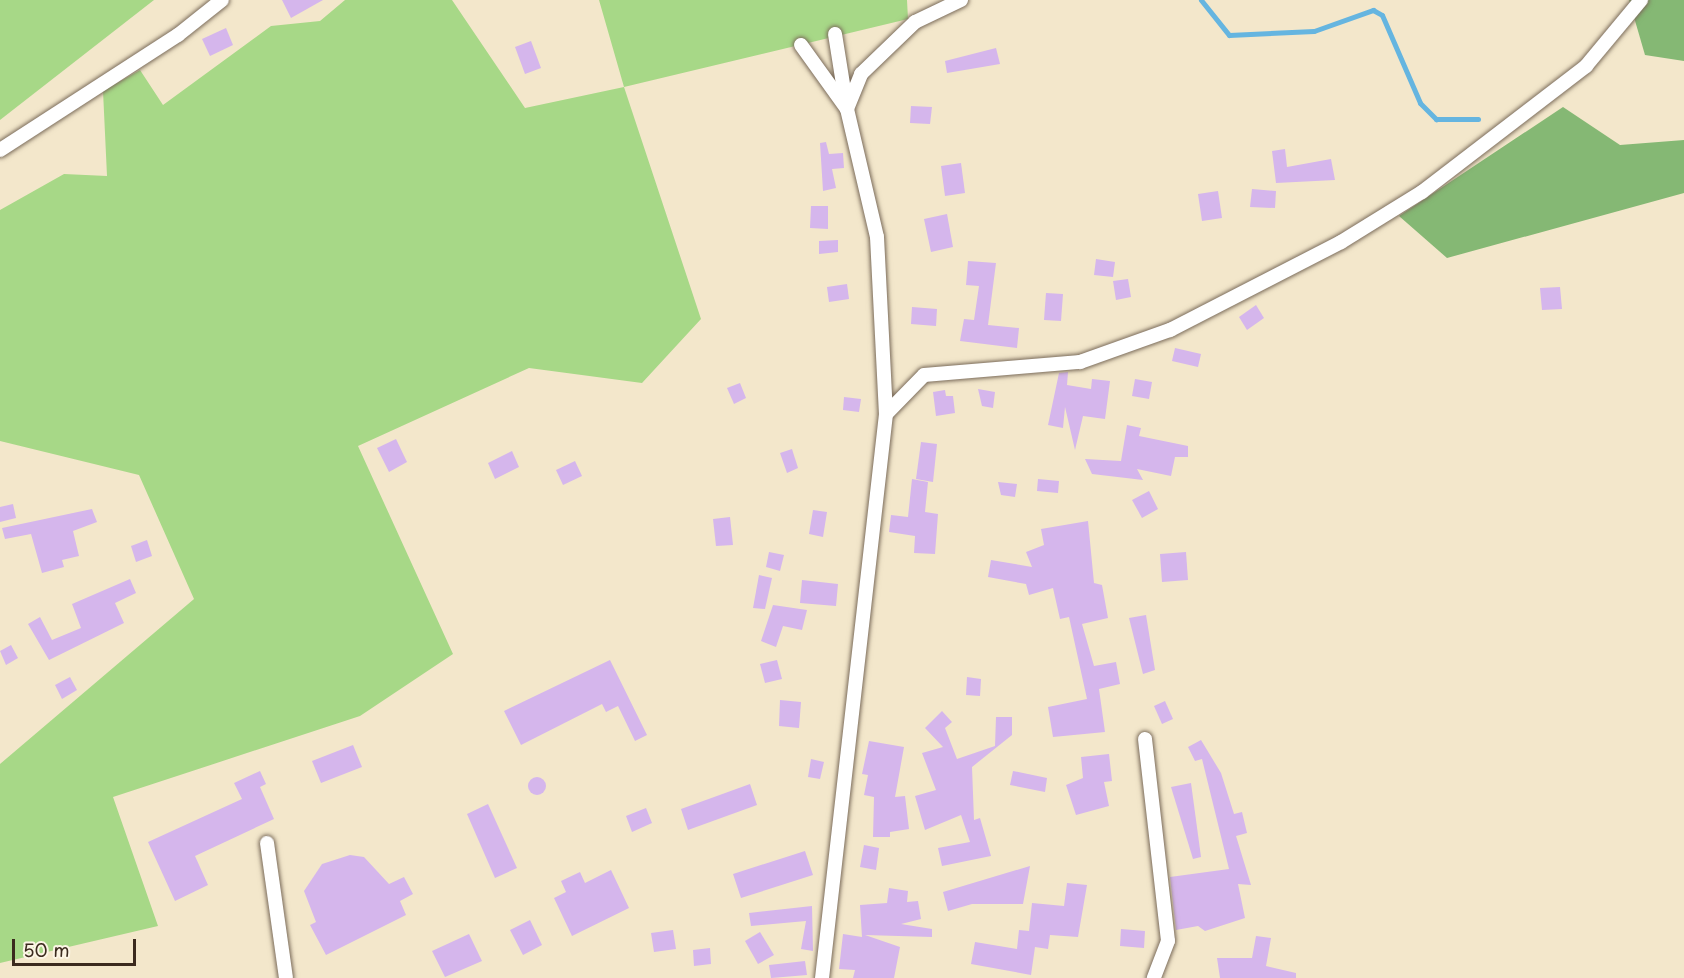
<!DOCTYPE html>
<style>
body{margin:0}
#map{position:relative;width:1684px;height:978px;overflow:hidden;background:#f3e7cb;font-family:"Playpen Sans",sans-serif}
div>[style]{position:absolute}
.green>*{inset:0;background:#a7d887}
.forest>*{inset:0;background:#85b874}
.stream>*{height:5px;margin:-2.5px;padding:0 2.5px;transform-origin:2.5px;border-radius:2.5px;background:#65b5e0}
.building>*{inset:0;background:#d5b6ec}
.round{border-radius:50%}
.roads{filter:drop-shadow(0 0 2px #7b6c5b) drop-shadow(0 0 2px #7b6c5b)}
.street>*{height:14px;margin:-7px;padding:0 7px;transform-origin:7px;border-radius:7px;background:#fff}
span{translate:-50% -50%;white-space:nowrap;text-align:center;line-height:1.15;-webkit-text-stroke:5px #fcf5e5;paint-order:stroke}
.scale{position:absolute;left:12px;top:939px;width:124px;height:27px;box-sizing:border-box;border:3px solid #3b2a1e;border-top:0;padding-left:8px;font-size:18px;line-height:21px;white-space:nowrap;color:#3b2a1e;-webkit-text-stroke:4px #fcf5e5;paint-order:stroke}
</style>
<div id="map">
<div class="green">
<div style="clip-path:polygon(0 0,154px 0,0 120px)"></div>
<div style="clip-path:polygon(345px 0,452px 0,525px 108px,624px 87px,599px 0,907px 0,908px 19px,624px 87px,701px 319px,642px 383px,529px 368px,358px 446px,453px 654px,360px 716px,113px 797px,158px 926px,0 963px,0 764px,194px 599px,139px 475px,0 441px,0 210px,64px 174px,107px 176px,103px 91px,140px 70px,163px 105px,271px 26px,320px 21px)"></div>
</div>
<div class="forest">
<div style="clip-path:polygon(1629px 0,1684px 0,1684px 61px,1645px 55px)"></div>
<div style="clip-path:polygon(1563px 107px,1620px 145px,1684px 140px,1684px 193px,1447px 258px,1399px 216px)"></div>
</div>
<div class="stream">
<div style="left:1201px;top:0;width:45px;rotate:51.3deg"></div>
<div style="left:1229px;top:35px;width:85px;rotate:-2.7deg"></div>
<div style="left:1314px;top:31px;width:63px;rotate:-19.6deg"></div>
<div style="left:1373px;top:10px;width:10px;rotate:29deg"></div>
<div style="left:1382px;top:15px;width:96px;rotate:66.6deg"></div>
<div style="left:1420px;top:103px;width:23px;rotate:45deg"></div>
<div style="left:1436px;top:119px;width:42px"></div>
</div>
<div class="building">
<div style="clip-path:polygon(282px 0,323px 0,291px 18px)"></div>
<div style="clip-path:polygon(226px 28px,233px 45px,210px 56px,202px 39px)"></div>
<div style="clip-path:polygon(531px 41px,541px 68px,525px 74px,515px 47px)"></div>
<div style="clip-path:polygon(996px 48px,1000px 64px,947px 73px,945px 61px)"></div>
<div style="clip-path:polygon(911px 106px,932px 107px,930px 124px,910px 123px)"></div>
<div style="clip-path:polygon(826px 142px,829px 154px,843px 153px,844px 168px,832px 169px,836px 188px,823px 191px,820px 143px)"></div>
<div style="clip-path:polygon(1285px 149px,1287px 167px,1331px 159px,1335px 180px,1276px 183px,1272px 151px)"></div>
<div style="clip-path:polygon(961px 163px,965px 193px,945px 196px,941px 166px)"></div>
<div style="clip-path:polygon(1252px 189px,1276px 191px,1275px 208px,1250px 207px)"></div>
<div style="clip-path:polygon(1218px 191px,1222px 218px,1202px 221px,1198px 194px)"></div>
<div style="clip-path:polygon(811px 206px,828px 206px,828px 229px,810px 228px)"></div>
<div style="clip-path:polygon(947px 214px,953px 247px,931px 252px,924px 219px)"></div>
<div style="clip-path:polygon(838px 240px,838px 252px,819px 254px,819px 241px)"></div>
<div style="clip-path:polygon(1096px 259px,1115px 262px,1113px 277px,1094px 275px)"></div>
<div style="clip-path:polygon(968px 261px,996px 263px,988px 325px,1019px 328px,1017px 348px,960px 341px,964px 319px,974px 320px,979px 286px,966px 285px)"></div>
<div style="clip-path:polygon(1128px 279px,1131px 297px,1116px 300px,1113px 281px)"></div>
<div style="clip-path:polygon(847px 284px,849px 299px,829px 302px,827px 287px)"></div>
<div style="clip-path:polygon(1560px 287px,1562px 309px,1542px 310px,1540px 288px)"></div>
<div style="clip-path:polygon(1046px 293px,1063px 294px,1061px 321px,1044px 320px)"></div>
<div style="clip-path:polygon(1256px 305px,1264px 318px,1247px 330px,1239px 317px)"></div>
<div style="clip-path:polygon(912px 307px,937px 309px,936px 326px,911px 324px)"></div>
<div style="clip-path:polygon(1175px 348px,1201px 354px,1198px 367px,1172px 361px)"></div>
<div style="clip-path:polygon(1068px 372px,1067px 385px,1091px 389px,1092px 379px,1110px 381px,1105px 419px,1083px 416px,1075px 450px,1065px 407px,1063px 428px,1048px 425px,1059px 373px)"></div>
<div style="clip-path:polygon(1135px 379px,1152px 382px,1149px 399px,1132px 396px)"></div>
<div style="clip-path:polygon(740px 383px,746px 398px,734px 404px,727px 388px)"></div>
<div style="clip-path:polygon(978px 389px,995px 392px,993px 408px,982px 406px)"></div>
<div style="clip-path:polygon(945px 390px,946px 396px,953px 396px,955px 413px,936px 416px,933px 392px)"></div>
<div style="clip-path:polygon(844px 397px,861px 399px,859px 412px,843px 410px)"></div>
<div style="clip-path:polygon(1127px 425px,1141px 428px,1139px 436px,1188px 446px,1188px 457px,1175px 457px,1171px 476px,1137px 469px,1143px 480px,1092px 474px,1085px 459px,1121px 461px)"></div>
<div style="clip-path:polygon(396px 439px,407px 462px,389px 472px,377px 448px)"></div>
<div style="clip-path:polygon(921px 442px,937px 444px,933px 482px,916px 479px)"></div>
<div style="clip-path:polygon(792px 449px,798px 468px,787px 473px,780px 453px)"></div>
<div style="clip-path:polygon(512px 451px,519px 467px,495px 479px,488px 463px)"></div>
<div style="clip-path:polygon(575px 461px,582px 476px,563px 485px,556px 470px)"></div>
<div style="clip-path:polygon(912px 479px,928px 482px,925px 512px,938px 514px,935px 554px,914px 553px,915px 536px,889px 532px,891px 515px,908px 517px)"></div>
<div style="clip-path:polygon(1038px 479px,1059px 481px,1058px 493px,1037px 491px)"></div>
<div style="clip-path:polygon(998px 482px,1017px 484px,1015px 497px,1001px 495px)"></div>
<div style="clip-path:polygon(1149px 491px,1158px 509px,1142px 518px,1132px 500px)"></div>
<div style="clip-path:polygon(13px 504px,16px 518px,0 522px,0 507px)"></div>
<div style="clip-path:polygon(92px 509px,97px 522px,73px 531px,79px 556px,62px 560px,64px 567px,42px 573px,31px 534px,5px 539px,2px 528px)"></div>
<div style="clip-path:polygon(813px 510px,827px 512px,823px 537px,809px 534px)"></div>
<div style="clip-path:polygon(730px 517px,733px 545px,716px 546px,713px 519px)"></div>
<div style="clip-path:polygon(1088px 521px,1094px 583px,1102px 585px,1108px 618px,1082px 624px,1094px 666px,1116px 662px,1120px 684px,1099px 689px,1105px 732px,1053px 737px,1048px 707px,1087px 699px,1069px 617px,1060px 619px,1053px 588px,1029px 595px,1026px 584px,988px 577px,991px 560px,1032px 567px,1026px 552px,1044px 545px,1041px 529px)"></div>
<div style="clip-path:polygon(147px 540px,152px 556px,136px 562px,131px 546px)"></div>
<div style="clip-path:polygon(769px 552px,784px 555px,780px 571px,766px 567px)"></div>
<div style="clip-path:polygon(1186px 552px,1188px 580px,1162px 582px,1160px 554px)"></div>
<div style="clip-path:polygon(759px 575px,772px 578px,765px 609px,753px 608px)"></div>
<div style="clip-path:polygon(130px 579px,136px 593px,115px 603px,124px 623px,49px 660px,28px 624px,40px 617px,52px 640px,81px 628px,72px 604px)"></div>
<div style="clip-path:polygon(802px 580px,838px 584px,836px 606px,800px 603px)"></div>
<div style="clip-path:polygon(773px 605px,807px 610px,802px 630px,783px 626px,776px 647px,761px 641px)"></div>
<div style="clip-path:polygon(1146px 615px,1155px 670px,1143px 674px,1129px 618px)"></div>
<div style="clip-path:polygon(11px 645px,18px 658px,6px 665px,0 651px)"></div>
<div style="clip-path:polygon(610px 660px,647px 735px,635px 741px,618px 706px,606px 712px,602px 704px,521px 745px,504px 711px)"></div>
<div style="clip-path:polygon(777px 660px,782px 679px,765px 683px,760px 664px)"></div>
<div style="clip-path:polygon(70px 677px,77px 690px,62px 699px,55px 685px)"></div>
<div style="clip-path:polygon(967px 677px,981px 679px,980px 696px,966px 695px)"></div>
<div style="clip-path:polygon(780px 700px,801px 702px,799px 728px,779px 726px)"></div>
<div style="clip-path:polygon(1165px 701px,1173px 719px,1162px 724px,1154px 706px)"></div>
<div style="clip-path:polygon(942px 711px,952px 722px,945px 728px,957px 759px,995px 746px,996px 717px,1012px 717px,1012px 735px,972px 767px,974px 820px,980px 818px,991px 856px,942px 866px,938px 848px,970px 842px,961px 815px,925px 830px,915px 796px,936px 790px,922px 753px,943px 747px,925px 728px)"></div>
<div style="clip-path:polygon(1201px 740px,1221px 773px,1234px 814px,1242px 812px,1247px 833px,1236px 836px,1251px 885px,1238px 884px,1245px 918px,1205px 931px,1198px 926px,1176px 930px,1170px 877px,1229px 869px,1202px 759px,1195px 761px,1188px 747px)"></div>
<div style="clip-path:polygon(869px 741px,904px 747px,895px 797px,905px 796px,909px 829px,890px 832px,890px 837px,873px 837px,874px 797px,864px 795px,868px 775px,862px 774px)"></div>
<div style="clip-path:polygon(353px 745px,362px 767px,321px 783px,312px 761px)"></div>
<div style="clip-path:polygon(1109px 754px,1112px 781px,1104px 782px,1109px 806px,1076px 815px,1066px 785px,1083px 778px,1081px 757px)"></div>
<div style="clip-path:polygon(811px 759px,824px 762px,820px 779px,808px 777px)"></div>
<div style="clip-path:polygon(260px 771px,266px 784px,260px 787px,274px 819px,195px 856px,208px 885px,175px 901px,148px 842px,242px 799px,234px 783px)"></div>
<div style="clip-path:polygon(1013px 771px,1047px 778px,1045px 792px,1010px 785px)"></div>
<div class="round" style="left:528px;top:777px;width:18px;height:18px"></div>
<div style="clip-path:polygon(1191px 783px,1201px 857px,1193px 859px,1171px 787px)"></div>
<div style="clip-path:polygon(750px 784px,757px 805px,688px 830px,681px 809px)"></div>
<div style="clip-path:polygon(488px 804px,517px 868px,495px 878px,467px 814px)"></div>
<div style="clip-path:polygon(646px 808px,652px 823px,632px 832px,626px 816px)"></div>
<div style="clip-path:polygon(864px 845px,879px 848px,876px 870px,860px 867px)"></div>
<div style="clip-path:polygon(805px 851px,813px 875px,741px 898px,733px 874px)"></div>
<div style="clip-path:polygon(350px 855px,364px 857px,389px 884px,404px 877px,413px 894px,400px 901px,406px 915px,326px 955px,310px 925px,316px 922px,304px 891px,322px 864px)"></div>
<div style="clip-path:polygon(1030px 866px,1023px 904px,972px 904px,948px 911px,943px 892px)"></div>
<div style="clip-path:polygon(611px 870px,629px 908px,572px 936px,554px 898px,566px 892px,561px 881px,580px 872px,585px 883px)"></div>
<div style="clip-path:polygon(1067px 883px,1087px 885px,1078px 937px,1050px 935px,1048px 949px,1035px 947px,1031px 975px,971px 964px,975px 942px,1017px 949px,1019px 930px,1029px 931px,1032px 903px,1064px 906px)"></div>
<div style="clip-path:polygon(889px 888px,908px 891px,907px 902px,918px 901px,921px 919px,901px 924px,932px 929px,932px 937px,865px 935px,900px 947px,894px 978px,853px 978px,855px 970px,839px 969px,843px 934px,862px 937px,860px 905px,887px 903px)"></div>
<div style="clip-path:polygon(812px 906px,813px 951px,801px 949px,806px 921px,751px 926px,749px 913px)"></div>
<div style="clip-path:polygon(530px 920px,542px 945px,523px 955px,510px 930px)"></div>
<div style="clip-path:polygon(1121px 929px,1145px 931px,1144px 948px,1120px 946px)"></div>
<div style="clip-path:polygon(673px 930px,676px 949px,654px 952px,651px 933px)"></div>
<div style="clip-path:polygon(760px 932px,774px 955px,758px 964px,745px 941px)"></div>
<div style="clip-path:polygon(469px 934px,482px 961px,445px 977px,432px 951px)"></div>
<div style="clip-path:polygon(1256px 936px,1271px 938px,1266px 966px,1296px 973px,1296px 978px,1220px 978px,1217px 958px,1252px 958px)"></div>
<div style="clip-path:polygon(710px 948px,711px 964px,694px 966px,693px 950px)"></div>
<div style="clip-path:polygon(805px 961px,807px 975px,771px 978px,769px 965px)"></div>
</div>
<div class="roads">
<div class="street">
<div style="left:835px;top:34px;width:76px;rotate:80.9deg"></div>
<div style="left:847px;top:109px;width:38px;rotate:-68deg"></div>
<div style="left:861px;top:74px;width:75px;rotate:-43.9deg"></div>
<div style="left:915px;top:22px;width:51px;rotate:-25.6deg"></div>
<div style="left:801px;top:45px;width:79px;rotate:54.3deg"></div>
<div style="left:847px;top:109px;width:131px;rotate:76.8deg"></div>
<div style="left:877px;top:237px;width:177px;rotate:87.1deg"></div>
<div style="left:886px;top:414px;width:568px;rotate:96.47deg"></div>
<div style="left:0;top:150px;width:212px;rotate:-32.9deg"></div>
<div style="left:178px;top:35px;width:56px;rotate:-38.5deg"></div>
<div style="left:886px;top:414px;width:54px;rotate:-45.7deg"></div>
<div style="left:924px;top:375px;width:157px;rotate:-4.8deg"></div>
<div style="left:1080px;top:362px;width:96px;rotate:-19.6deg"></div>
<div style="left:1170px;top:330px;width:192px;rotate:-27.2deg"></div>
<div style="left:1341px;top:242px;width:95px;rotate:-31.7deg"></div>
<div style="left:1422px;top:192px;width:207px;rotate:-37.5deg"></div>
<div style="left:1586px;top:66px;width:86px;rotate:-50.2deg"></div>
<div style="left:1145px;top:739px;width:203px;rotate:83.5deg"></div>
<div style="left:1168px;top:941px;width:40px;rotate:111deg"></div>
<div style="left:267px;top:843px;width:136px;rotate:82deg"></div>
</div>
</div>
<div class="scale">50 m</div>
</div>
